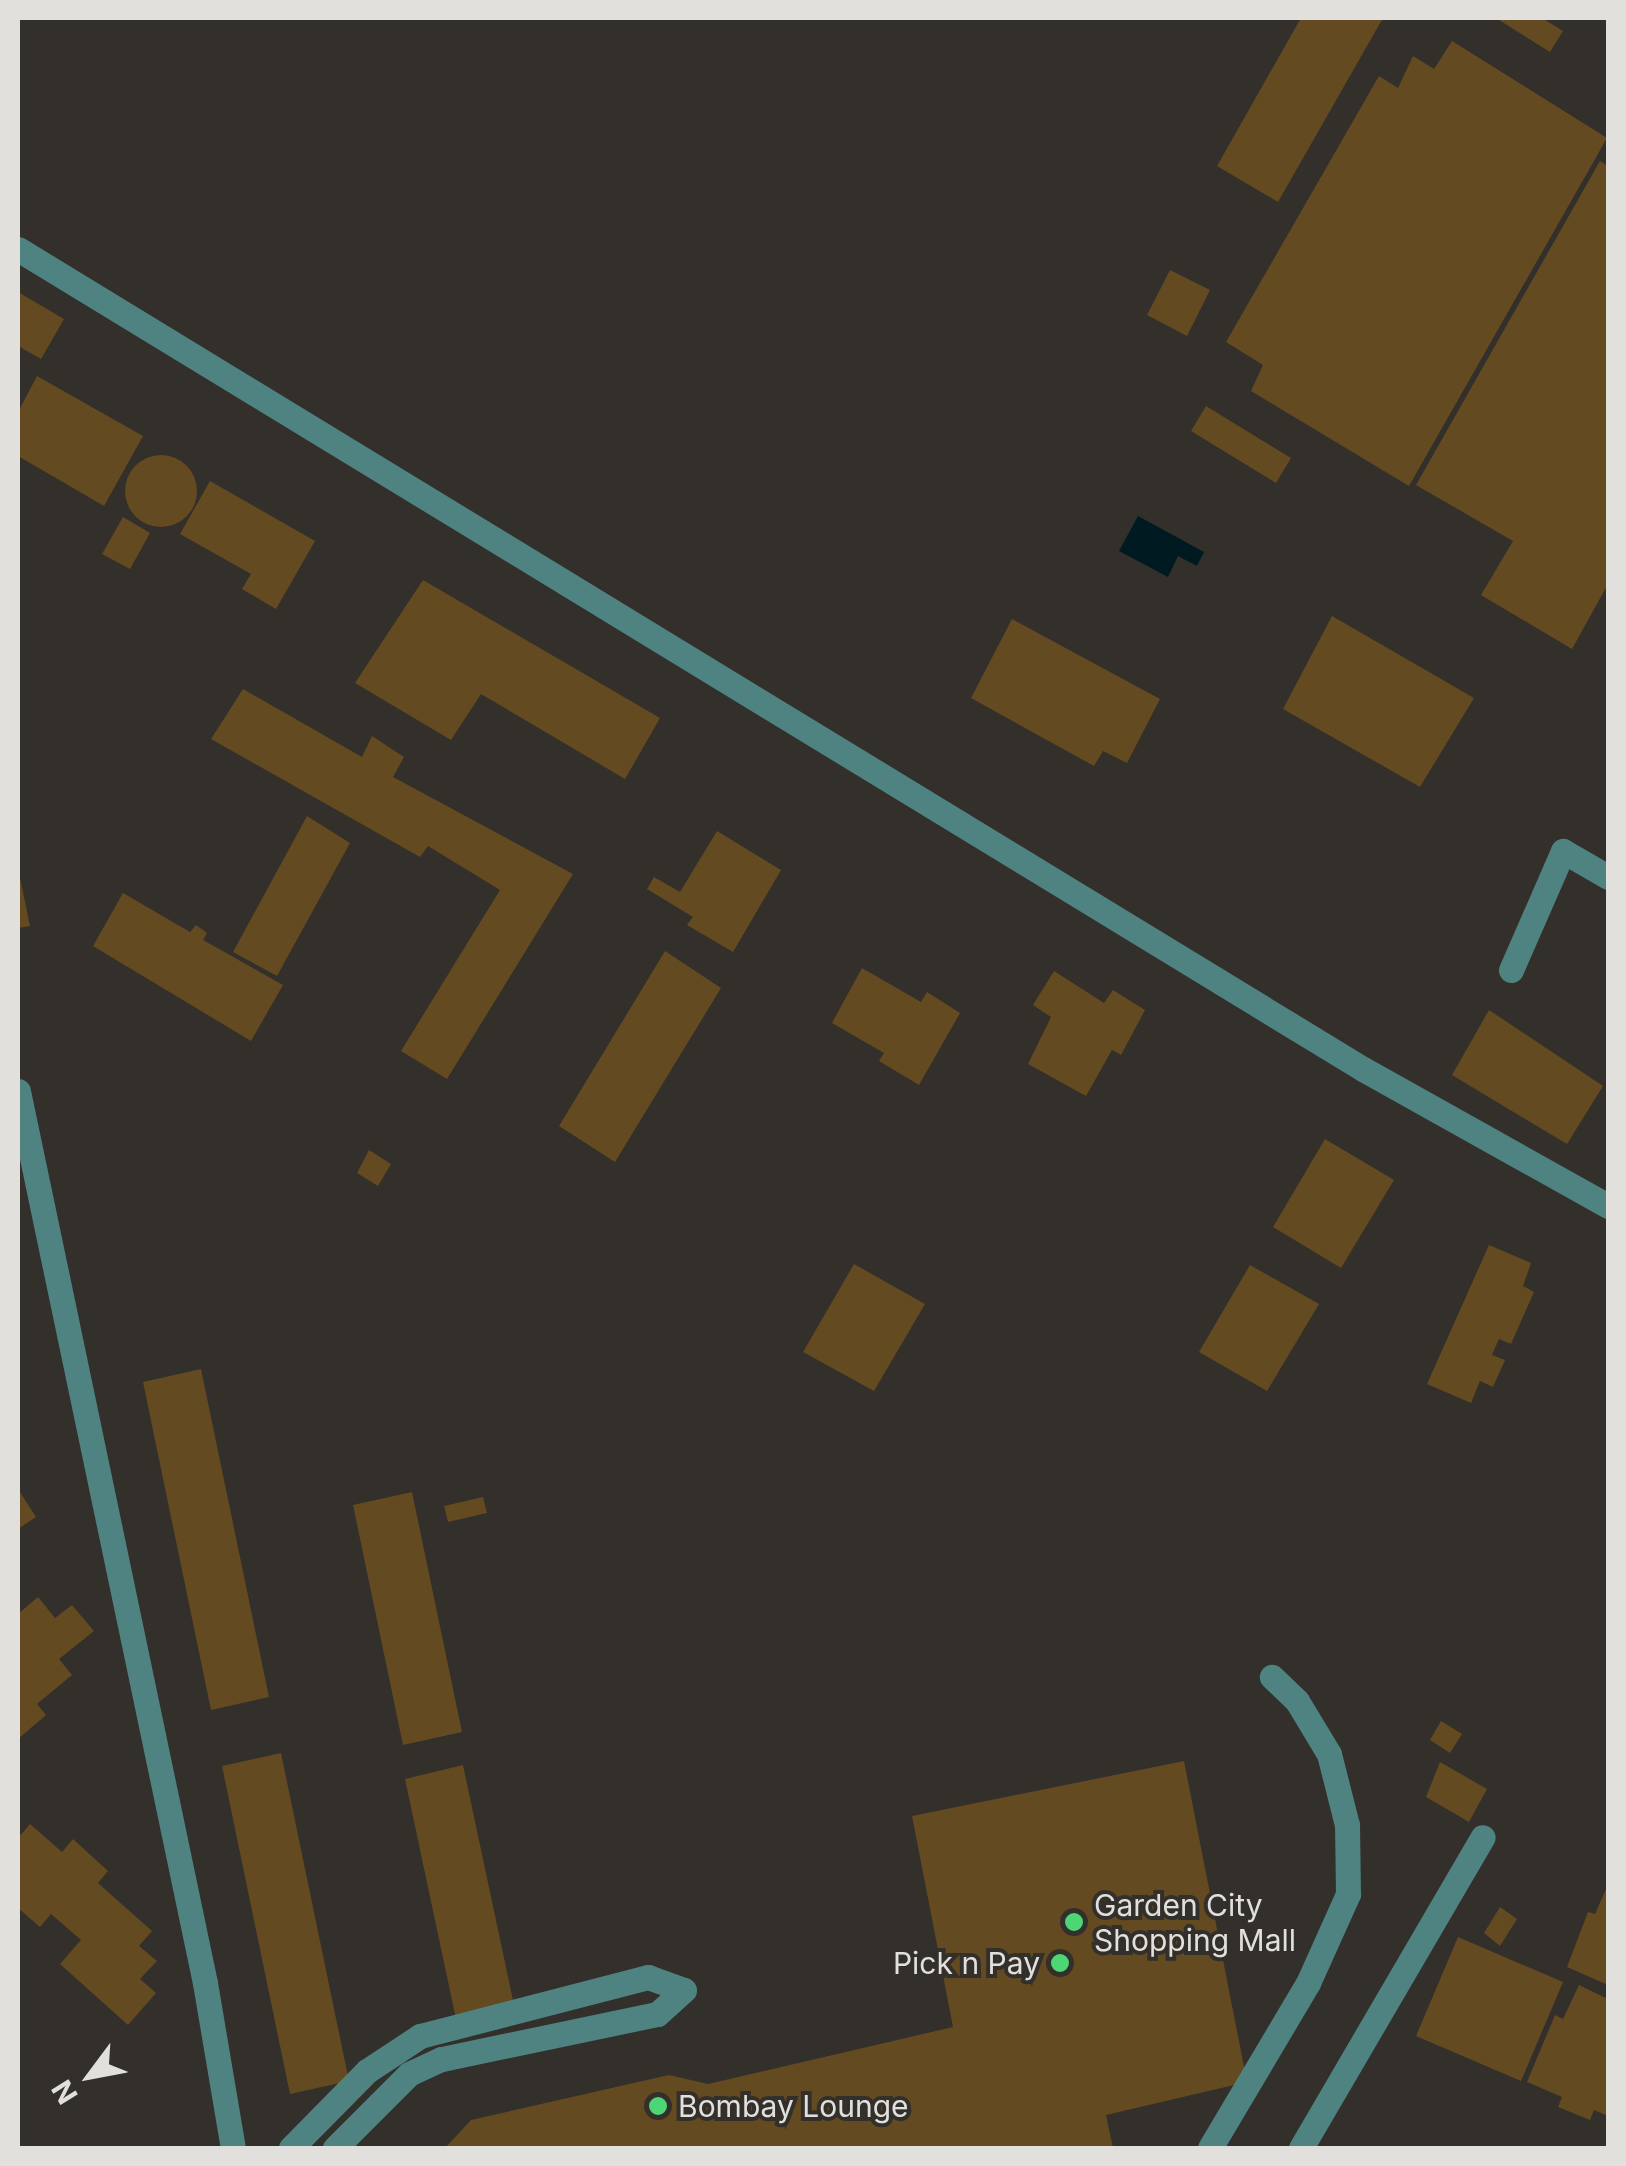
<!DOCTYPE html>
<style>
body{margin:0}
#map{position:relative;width:1626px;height:2166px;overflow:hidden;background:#332f2a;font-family:Inter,sans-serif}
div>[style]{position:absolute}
.water>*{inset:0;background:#001a22}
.building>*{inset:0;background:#644a21}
.round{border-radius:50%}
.minor>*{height:25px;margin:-12.5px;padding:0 12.5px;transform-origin:12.5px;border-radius:12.5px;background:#4e8382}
.dots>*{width:28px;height:28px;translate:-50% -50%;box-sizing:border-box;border:5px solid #332f2a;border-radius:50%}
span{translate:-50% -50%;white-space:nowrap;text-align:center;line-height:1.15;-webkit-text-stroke:8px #332f2a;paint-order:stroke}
.poi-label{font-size:30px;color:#e2e0dc}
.left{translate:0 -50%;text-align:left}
.right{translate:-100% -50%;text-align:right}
.frame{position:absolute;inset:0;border:20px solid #e2e0dc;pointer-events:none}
.north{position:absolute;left:40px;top:2026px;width:100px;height:100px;-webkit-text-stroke:8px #332f2a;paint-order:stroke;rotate:238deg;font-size:28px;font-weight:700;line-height:40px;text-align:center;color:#e2e0dc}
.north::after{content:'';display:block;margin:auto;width:35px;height:45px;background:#e2e0dc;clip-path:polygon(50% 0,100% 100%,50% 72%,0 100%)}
</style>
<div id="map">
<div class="water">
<div style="clip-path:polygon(1138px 516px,1204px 552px,1197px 566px,1178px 556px,1168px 577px,1119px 551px)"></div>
</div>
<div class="building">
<div style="clip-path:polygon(1301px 18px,1383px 18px,1278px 202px,1217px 166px)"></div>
<div style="clip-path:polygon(1496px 18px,1542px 18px,1563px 31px,1550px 52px)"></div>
<div style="clip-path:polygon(1452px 41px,1607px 138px,1409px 486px,1251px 391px,1263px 365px,1226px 342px,1379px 76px,1398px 88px,1413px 56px,1434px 69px)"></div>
<div style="clip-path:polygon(1600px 161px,1608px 166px,1608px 584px,1572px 649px,1481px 595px,1513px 541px,1416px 485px)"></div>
<div style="clip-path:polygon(1170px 270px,1210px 290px,1187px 336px,1147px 315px)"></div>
<div style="clip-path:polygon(18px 292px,64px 319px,41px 359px,18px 346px)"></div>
<div style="clip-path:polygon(37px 376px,143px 436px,104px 506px,18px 456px,18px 412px)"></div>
<div style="clip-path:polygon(1206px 406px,1291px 458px,1276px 483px,1191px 431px)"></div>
<div class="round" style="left:125px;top:455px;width:72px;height:72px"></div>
<div style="clip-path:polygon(210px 481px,315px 541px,276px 609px,242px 589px,251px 574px,180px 534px)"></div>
<div style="clip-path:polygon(123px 517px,150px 533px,130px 569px,102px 554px)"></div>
<div style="clip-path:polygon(423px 580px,660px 718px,625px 779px,481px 694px,451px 740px,355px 683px)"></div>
<div style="clip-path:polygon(1332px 616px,1474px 698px,1420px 787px,1283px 709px)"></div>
<div style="clip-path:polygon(1012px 619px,1160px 699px,1127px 763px,1103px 751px,1094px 766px,971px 698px)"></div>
<div style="clip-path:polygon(243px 689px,362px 757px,372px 736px,404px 757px,393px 777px,573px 874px,447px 1079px,401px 1051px,500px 890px,428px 846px,420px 857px,211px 739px)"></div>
<div style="clip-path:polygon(307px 816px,350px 843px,277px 976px,233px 952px)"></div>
<div style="clip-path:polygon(717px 831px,781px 870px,733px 952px,687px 925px,693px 917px,647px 889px,654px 877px,680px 892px)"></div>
<div style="clip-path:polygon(18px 868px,30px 926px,18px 928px)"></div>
<div style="clip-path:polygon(123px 893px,190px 932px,196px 925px,207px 933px,203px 940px,283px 985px,251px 1041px,93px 946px)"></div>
<div style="clip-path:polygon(665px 951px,721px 988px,615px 1162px,559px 1126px)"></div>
<div style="clip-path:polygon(862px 968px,921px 1002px,927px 992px,960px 1013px,919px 1085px,879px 1061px,884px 1053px,832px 1023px)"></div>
<div style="clip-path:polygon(1054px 971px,1104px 1003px,1113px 990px,1145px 1010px,1121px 1055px,1112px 1050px,1086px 1096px,1028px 1064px,1051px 1017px,1033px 1005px)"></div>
<div style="clip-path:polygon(1489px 1010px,1603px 1086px,1567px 1144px,1452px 1075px)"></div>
<div style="clip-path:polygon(1325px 1139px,1394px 1180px,1341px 1268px,1273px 1227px)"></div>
<div style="clip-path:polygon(369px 1150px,391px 1164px,378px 1186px,357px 1173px)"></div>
<div style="clip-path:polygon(1489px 1245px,1531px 1263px,1523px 1286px,1534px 1292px,1511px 1344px,1499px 1339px,1492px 1355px,1505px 1360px,1493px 1387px,1480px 1381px,1471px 1403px,1427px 1384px)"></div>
<div style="clip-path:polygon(854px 1264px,925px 1304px,874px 1391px,803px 1352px)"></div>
<div style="clip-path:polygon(1250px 1265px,1319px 1304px,1267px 1391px,1199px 1352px)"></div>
<div style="clip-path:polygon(201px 1369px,269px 1697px,211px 1710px,143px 1382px)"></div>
<div style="clip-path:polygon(18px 1489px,36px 1517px,18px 1529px)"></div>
<div style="clip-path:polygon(412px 1492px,462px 1732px,403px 1745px,353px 1505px)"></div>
<div style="clip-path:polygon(483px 1497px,487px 1513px,448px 1522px,444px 1506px)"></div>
<div style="clip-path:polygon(38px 1597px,55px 1618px,72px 1605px,94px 1631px,59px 1659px,72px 1675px,37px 1704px,46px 1715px,18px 1739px,18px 1614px)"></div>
<div style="clip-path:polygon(1441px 1721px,1462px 1734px,1450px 1753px,1430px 1740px)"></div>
<div style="clip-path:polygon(281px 1753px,349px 2081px,290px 2094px,222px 1766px)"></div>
<div style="clip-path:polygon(1184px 1761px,1247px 2082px,1106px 2115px,1113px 2148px,445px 2148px,471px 2120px,669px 2075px,708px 2084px,953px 2027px,912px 1816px)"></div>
<div style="clip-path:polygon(1440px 1762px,1487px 1789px,1469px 1822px,1426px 1797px)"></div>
<div style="clip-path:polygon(463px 1765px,514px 2005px,456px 2019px,405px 1779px)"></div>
<div style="clip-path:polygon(30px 1824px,62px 1852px,73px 1839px,108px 1871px,98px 1883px,152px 1931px,139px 1946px,157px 1961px,140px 1979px,156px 1993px,128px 2025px,60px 1964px,81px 1940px,51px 1914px,40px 1927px,18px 1908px,18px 1838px)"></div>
<div style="clip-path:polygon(1606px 1889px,1608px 1890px,1608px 1985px,1567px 1967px,1588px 1912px,1595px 1914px)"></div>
<div style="clip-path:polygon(1500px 1907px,1517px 1919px,1500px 1946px,1484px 1933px)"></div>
<div style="clip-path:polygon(1458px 1937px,1563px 1982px,1521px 2081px,1416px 2036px)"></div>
<div style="clip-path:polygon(1579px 1985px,1608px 1999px,1608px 2116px,1594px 2110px,1590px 2120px,1558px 2107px,1562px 2097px,1527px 2082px,1555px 2015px,1563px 2019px)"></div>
</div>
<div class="minor">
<div style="left:18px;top:249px;width:1575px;rotate:31.37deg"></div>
<div style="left:1363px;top:1069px;width:281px;rotate:29.2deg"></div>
<div style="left:1511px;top:970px;width:130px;rotate:-66.4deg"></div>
<div style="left:1563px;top:851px;width:52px;rotate:30deg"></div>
<div style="left:18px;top:1091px;width:911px;rotate:78.16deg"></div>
<div style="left:205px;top:1983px;width:167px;rotate:80.4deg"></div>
<div style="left:291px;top:2148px;width:108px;rotate:-45.4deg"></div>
<div style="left:367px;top:2071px;width:64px;rotate:-33.4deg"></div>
<div style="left:420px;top:2036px;width:236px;rotate:-14.5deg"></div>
<div style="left:648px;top:1977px;width:38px;rotate:20deg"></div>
<div style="left:684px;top:1990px;width:36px;rotate:138deg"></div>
<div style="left:657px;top:2014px;width:221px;rotate:168.2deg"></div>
<div style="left:441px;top:2059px;width:35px;rotate:155deg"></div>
<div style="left:409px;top:2074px;width:105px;rotate:135deg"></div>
<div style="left:1210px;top:2148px;width:192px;rotate:-59.3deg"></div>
<div style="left:1308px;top:1983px;width:98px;rotate:-65.8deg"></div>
<div style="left:1348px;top:1894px;width:69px;rotate:-90.8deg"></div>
<div style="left:1347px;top:1825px;width:73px;rotate:-104.2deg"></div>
<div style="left:1329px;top:1754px;width:62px;rotate:-121.1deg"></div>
<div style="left:1297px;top:1701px;width:35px;rotate:-136deg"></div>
<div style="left:1301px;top:2148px;width:360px;rotate:-59.7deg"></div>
</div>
<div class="dots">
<div style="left:1074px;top:1922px;background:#4cd676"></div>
<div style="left:1060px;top:1963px;background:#4cd676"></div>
<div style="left:658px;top:2106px;background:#4cd676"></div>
</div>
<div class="poi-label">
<span class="left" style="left:1094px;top:1922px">Garden City<br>Shopping Mall</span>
<span class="right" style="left:1040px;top:1963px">Pick n Pay</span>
<span class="left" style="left:678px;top:2106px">Bombay Lounge</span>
</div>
<div class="frame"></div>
<div class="north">N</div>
</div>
